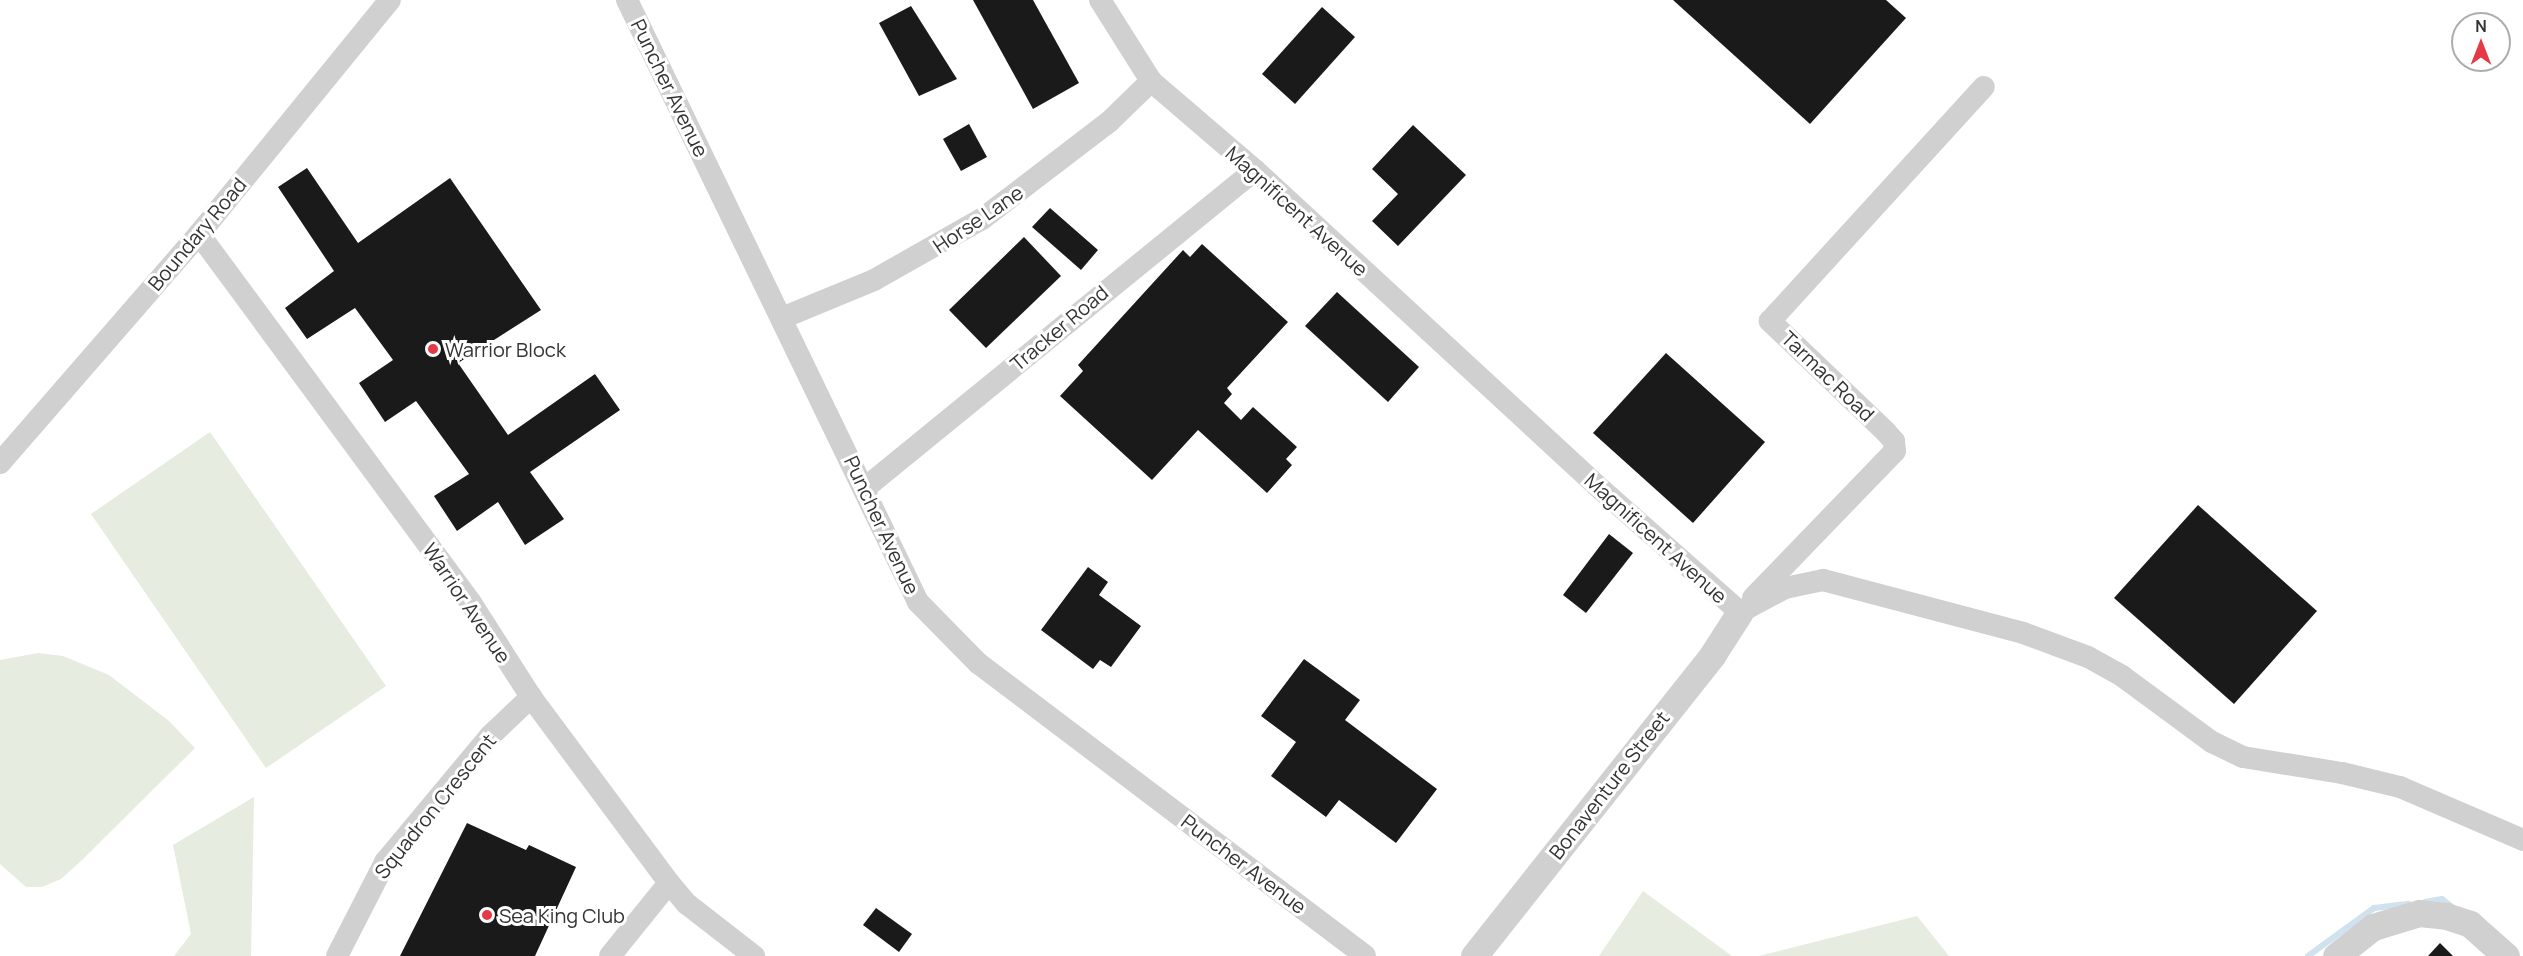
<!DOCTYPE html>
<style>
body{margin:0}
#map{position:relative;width:2523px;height:956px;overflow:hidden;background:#fff;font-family:Manrope,sans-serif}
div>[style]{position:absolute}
.green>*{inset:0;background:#e6ecdf}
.stream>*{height:6px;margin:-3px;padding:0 3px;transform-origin:3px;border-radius:3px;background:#cfe2ee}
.building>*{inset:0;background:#1a1a1a}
.minor>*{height:22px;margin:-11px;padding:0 11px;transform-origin:11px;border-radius:11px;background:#d0d0d0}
.tertiary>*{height:27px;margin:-13.5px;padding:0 13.5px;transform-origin:13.5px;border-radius:13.5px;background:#d0d0d0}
.dots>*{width:16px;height:16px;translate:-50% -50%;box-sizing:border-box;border:3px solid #fff;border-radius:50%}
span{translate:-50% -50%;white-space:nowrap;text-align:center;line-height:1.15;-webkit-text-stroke:6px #fff;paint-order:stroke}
.street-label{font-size:20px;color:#333}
.poi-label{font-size:20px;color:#333}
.left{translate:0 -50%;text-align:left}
.north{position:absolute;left:2451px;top:12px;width:60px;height:60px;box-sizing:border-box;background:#fff;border:2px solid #adadad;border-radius:50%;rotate:0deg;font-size:16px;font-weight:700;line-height:24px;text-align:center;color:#333}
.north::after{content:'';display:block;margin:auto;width:21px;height:27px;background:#e63946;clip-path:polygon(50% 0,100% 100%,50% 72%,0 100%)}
</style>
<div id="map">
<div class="green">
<div style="clip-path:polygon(210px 432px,386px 686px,266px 768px,91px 514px)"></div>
<div style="clip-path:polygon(38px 653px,63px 656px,109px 675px,169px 721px,195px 748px,80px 862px,61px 879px,42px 887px,26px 887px,0 864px,0 660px)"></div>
<div style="clip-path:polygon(254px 797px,251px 956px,174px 956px,191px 934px,173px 845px)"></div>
<div style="clip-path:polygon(1643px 891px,1732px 956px,1599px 956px)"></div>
<div style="clip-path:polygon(1917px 916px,1949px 956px,1759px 956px)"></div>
</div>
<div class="stream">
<div style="left:2425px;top:902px;width:17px;rotate:-10deg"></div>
<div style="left:2442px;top:899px;width:11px;rotate:38deg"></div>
<div style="left:2308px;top:956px;width:82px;rotate:-36deg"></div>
<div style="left:2374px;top:908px;width:35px;rotate:-7deg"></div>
</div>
<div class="building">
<div style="clip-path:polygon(973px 0,1033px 0,1079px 83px,1033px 109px)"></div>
<div style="clip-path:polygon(1673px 0,1886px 0,1906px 18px,1810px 124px)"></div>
<div style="clip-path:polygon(911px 6px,957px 79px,919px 96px,879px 23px)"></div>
<div style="clip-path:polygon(1322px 7px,1355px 37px,1295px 104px,1262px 74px)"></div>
<div style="clip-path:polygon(969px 124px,987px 157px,961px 171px,943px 139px)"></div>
<div style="clip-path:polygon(1413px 125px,1466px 175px,1398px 246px,1372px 221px,1398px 194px,1372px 169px)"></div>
<div style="clip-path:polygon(307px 168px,358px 243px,450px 178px,541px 310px,458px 363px,508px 435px,595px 374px,620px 410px,530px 472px,564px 519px,525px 545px,498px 502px,457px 531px,434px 496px,469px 474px,416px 401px,385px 422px,359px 383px,393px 360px,355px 308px,307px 339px,285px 308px,334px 271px,278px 187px)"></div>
<div style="clip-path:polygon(1050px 208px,1098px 250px,1081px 270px,1032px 227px)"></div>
<div style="clip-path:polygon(1024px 237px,1061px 276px,986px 348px,949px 310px)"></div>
<div style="clip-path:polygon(1202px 244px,1288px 322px,1227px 388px,1232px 394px,1224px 403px,1241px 420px,1253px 407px,1297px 447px,1286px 459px,1292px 465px,1267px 493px,1198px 430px,1152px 480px,1060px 396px,1083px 371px,1078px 365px,1183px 250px,1190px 257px)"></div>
<div style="clip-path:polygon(1337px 292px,1419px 367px,1388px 402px,1305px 326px)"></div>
<div style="clip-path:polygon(1666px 353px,1765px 442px,1693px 523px,1593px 433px)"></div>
<div style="clip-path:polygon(2198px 505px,2317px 611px,2234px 704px,2114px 598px)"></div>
<div style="clip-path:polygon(1609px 534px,1633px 553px,1586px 613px,1563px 595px)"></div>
<div style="clip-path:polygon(1088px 567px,1108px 582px,1099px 595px,1141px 626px,1111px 667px,1100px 660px,1093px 669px,1041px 630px)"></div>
<div style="clip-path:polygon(1304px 659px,1360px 700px,1345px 720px,1437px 789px,1396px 843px,1339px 800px,1326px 817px,1271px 776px,1296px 742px,1261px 716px)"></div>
<div style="clip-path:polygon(467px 823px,526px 850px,529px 845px,576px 867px,535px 956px,400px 956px)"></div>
<div style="clip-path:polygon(876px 908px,912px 934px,899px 952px,863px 925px)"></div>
<div style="clip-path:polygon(2440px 943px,2453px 956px,2428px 956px)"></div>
</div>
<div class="minor">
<div style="left:627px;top:0;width:669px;rotate:64.2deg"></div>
<div style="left:918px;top:602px;width:86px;rotate:45.5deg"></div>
<div style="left:978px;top:663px;width:485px;rotate:37.1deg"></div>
<div style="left:1100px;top:0;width:96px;rotate:57.8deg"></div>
<div style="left:1151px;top:81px;width:138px;rotate:40.6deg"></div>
<div style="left:1256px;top:171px;width:472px;rotate:42.7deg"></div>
<div style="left:1603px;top:491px;width:183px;rotate:41.5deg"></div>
<div style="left:199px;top:234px;width:458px;rotate:53.6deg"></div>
<div style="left:471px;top:603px;width:112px;rotate:57.4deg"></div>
<div style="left:531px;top:697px;width:233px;rotate:53.4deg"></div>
<div style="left:670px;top:884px;width:26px;rotate:50deg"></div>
<div style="left:687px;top:904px;width:85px;rotate:37.8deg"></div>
<div style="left:782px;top:318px;width:100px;rotate:-22.4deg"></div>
<div style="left:874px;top:280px;width:124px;rotate:-29.5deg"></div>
<div style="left:982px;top:219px;width:160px;rotate:-37.4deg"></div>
<div style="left:1109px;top:122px;width:59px;rotate:-44.3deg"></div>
<div style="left:0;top:463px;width:303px;rotate:-49deg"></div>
<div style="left:199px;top:234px;width:302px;rotate:-50.8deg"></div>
<div style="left:865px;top:488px;width:503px;rotate:-39.19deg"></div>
<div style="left:1753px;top:598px;width:204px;rotate:-46deg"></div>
<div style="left:1895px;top:451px;width:10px;rotate:-96deg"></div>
<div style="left:1894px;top:441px;width:12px;rotate:-132deg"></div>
<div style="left:1886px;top:432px;width:161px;rotate:-136.3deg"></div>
<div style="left:1770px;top:321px;width:317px;rotate:-47.6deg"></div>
<div style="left:1740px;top:612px;width:51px;rotate:-28.1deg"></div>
<div style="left:1785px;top:588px;width:39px;rotate:-12deg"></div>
<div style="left:1823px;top:580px;width:207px;rotate:14.8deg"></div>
<div style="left:2023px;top:633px;width:69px;rotate:20.3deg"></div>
<div style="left:2088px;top:657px;width:39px;rotate:29deg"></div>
<div style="left:2122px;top:676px;width:112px;rotate:36.3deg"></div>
<div style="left:2212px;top:742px;width:34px;rotate:26deg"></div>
<div style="left:2243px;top:757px;width:100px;rotate:9.2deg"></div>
<div style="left:2342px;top:773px;width:60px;rotate:13.6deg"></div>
<div style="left:2400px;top:787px;width:134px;rotate:23.3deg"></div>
<div style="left:337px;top:956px;width:106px;rotate:-62.9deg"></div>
<div style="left:385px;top:862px;width:164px;rotate:-50.2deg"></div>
<div style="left:490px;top:736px;width:57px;rotate:-43.6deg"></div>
<div style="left:610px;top:956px;width:94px;rotate:-51.1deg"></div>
</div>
<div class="tertiary">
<div style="left:1474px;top:956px;width:385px;rotate:-51.6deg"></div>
<div style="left:1713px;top:654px;width:50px;rotate:-57.3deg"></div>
<div style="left:2336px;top:956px;width:47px;rotate:-38.1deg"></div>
<div style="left:2373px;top:927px;width:48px;rotate:-16.9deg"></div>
<div style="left:2419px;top:913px;width:27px;rotate:6deg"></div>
<div style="left:2446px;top:916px;width:25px;rotate:18deg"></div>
<div style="left:2470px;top:924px;width:48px;rotate:41.6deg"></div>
</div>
<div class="dots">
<div style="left:433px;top:349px;background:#e63946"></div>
<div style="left:487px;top:915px;background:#e63946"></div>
</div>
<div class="street-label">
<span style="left:670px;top:88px;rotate:64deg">Puncher Avenue</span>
<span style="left:1297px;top:211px;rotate:42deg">Magnificent Avenue</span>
<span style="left:978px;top:219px;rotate:-34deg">Horse Lane</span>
<span style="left:197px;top:234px;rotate:-50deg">Boundary Road</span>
<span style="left:1059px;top:328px;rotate:-40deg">Tracker Road</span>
<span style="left:1828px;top:376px;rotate:44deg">Tarmac Road</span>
<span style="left:882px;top:525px;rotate:65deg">Puncher Avenue</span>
<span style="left:1656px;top:538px;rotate:42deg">Magnificent Avenue</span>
<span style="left:467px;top:603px;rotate:56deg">Warrior Avenue</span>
<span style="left:1609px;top:785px;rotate:-52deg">Bonaventure Street</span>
<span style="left:435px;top:806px;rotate:-51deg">Squadron Crescent</span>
<span style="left:1244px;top:864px;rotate:37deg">Puncher Avenue</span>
</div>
<div class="poi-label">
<span class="left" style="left:445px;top:349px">Warrior Block</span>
<span class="left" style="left:499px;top:915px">Sea King Club</span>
</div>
<div class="north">N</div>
</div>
